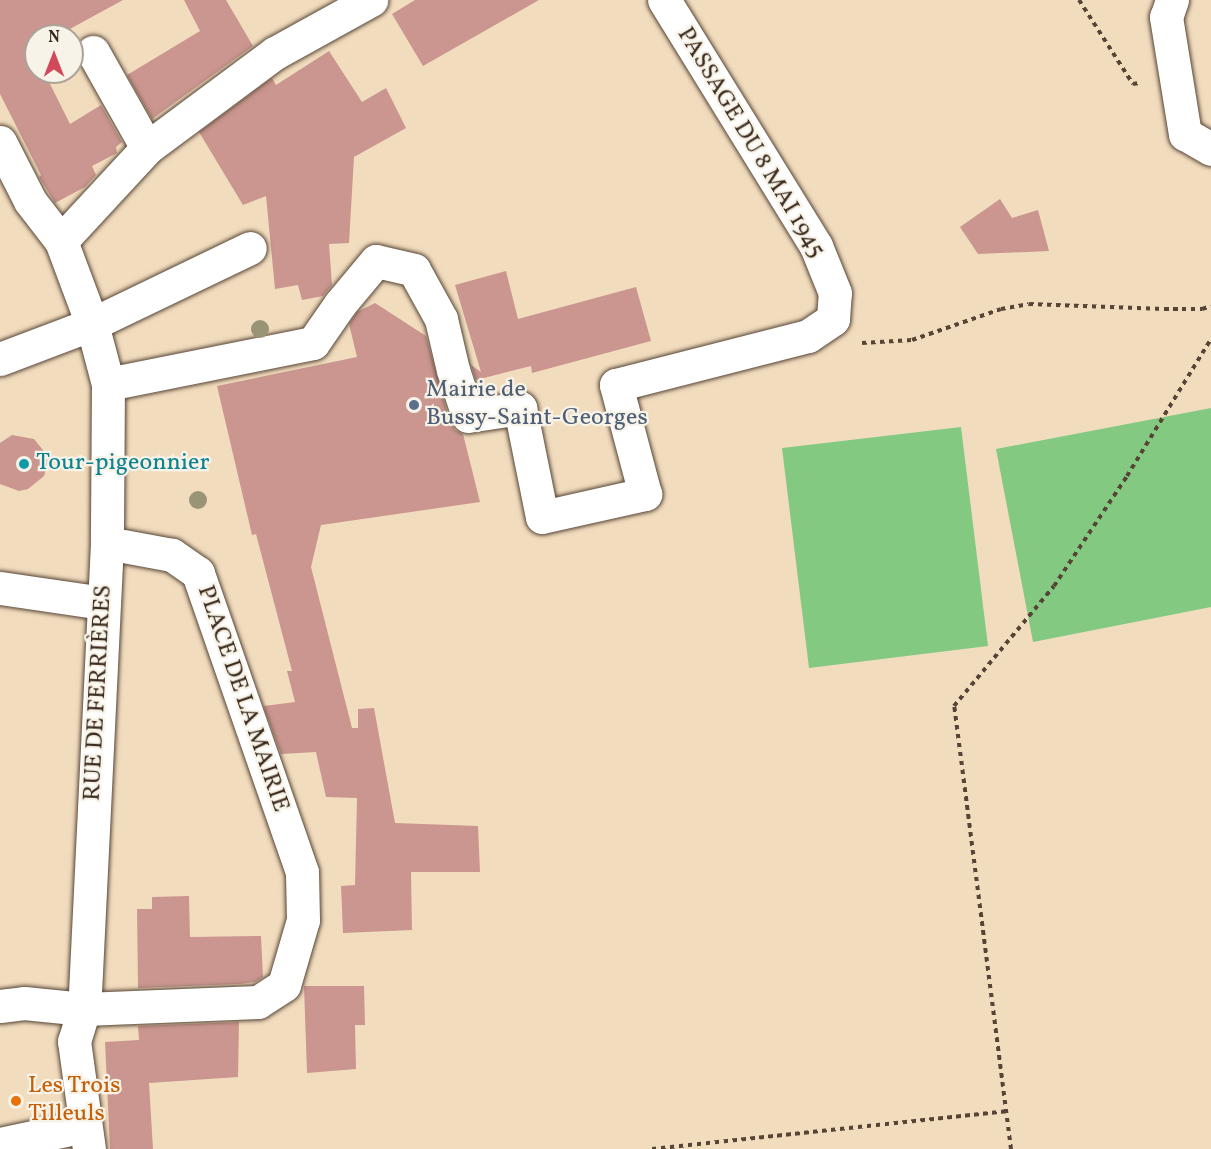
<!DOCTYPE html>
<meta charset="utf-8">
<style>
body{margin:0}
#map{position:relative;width:1211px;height:1149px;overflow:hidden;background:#f2dcbe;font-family:Vollkorn,serif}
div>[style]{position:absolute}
.green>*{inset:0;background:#84c982}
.building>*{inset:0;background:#ca968f}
.path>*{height:4px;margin-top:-2px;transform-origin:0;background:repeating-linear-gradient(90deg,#564536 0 4.5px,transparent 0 9px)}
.roads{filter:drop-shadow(0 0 2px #564536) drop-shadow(0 0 2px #564536)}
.minor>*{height:33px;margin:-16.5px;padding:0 16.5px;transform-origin:16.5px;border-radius:16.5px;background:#fff}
.trees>*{width:18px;height:18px;margin:-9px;border-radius:50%;background:#999476}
.dots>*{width:16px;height:16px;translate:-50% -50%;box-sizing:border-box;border:3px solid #f7f3e8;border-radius:50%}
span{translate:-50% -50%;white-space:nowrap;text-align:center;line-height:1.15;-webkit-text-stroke:4.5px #f7f3e8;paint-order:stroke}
.street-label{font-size:24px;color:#3b2a1e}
.service-label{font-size:24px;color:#4e5e75}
.left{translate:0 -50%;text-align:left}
.culture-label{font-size:24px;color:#0d838f}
.food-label{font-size:24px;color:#c56008}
.north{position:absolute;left:24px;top:24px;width:60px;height:60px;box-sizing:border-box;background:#f7f3e8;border:2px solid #aca397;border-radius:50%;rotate:0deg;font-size:16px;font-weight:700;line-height:24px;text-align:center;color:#3b2a1e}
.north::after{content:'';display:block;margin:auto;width:21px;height:27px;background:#d1495b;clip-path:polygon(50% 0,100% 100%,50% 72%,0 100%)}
</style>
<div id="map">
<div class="green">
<div style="clip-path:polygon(1211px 408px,1211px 607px,1033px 642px,996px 449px)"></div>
<div style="clip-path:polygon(961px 427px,988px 646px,809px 668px,782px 448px)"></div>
</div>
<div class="building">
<div style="clip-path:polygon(0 0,123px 0,57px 36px,36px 36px,36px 47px,32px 49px,36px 57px,36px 72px,44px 72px,70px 124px,101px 105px,122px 142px,116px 147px,117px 153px,92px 166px,96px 175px,85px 187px,55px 203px,39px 177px,41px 175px,0 94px)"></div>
<div style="clip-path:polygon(184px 0,226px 0,253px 46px,152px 119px,127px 75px,200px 31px)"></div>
<div style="clip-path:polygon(415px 0,539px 0,423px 66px,392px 14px)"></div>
<div style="clip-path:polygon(329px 51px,362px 102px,386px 88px,406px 128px,354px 157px,349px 243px,329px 244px,332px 285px,323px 296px,302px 300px,298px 285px,275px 289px,266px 196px,243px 205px,199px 132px,272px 78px,276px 85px)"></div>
<div style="clip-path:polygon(1000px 199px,1012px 218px,1038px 210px,1049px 251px,978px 254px,960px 227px)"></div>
<div style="clip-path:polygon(506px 271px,518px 319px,636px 287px,651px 341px,532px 373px,531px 366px,476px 380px,471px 365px,481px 372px,455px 285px)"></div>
<div style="clip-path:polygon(375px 303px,426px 336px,450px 422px,455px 430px,463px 434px,480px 502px,321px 525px,311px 567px,352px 728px,358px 728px,358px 709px,374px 708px,395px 823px,478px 826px,480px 872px,411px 872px,412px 930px,343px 933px,341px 886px,355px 885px,357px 798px,326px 797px,316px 752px,281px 754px,265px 710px,264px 706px,295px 702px,287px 671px,292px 671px,256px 534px,252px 535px,217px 386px,357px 357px,349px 324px,357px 312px)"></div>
<div style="clip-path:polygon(12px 435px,34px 439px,47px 455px,47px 466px,44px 476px,28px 489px,19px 491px,0 484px,0 443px)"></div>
<div style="clip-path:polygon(189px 896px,190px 937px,261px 936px,263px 977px,255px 982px,239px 984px,138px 988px,137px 909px,152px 909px,152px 897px)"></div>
<div style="clip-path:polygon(304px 986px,364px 986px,365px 1025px,355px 1025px,356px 1069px,307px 1073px)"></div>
<div style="clip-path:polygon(239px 1022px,238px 1077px,149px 1083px,153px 1149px,110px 1149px,105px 1042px,139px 1040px,138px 1026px)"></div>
</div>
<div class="path">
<div style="left:1079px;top:0;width:100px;rotate:57.3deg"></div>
<div style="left:1133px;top:84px;width:6px;rotate:-9deg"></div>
<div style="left:862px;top:343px;width:50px;rotate:-3.4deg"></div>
<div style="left:912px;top:340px;width:94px;rotate:-19.2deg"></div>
<div style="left:1001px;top:309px;width:28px;rotate:-10deg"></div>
<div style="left:1029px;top:304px;width:135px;rotate:2.1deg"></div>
<div style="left:1164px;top:309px;width:38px"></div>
<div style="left:1202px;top:309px;width:9px;rotate:-18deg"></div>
<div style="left:652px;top:1149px;width:356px;rotate:-6.1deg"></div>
<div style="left:1011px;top:1149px;width:447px;rotate:-97.3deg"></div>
<div style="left:954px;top:706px;width:156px;rotate:-50.2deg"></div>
<div style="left:1054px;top:586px;width:132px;rotate:-56.4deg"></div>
<div style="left:1127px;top:476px;width:161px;rotate:-58.5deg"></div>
</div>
<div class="roads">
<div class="minor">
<div style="left:1172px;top:0;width:18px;rotate:109deg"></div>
<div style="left:1166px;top:17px;width:119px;rotate:80.8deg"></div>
<div style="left:1185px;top:134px;width:30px;rotate:30deg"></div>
<div style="left:93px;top:52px;width:110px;rotate:60.6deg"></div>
<div style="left:0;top:142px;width:66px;rotate:63deg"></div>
<div style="left:30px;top:201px;width:51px;rotate:52.2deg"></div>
<div style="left:61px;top:241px;width:89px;rotate:69.5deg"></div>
<div style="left:92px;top:324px;width:62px;rotate:75.1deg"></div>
<div style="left:108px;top:384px;width:159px;rotate:90.4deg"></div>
<div style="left:107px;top:543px;width:467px;rotate:92.8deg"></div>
<div style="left:84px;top:1009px;width:34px;rotate:107deg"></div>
<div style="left:74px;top:1041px;width:109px;rotate:82.1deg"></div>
<div style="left:61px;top:241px;width:127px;rotate:-47.2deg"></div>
<div style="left:147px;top:148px;width:159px;rotate:-36.6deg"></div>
<div style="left:275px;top:53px;width:110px;rotate:-28.9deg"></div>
<div style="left:0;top:359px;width:98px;rotate:-20.8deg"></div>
<div style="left:92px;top:324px;width:175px;rotate:-25.7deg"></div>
<div style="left:108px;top:384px;width:209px;rotate:-11.3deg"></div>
<div style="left:313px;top:343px;width:47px;rotate:-55.3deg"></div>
<div style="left:340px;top:304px;width:56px;rotate:-50.1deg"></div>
<div style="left:376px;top:261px;width:39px;rotate:13deg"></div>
<div style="left:414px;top:270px;width:56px;rotate:61.1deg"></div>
<div style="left:441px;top:319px;width:52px;rotate:76.8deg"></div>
<div style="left:453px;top:370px;width:48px;rotate:71.9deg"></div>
<div style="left:468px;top:416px;width:53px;rotate:-8.7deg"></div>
<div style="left:520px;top:408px;width:111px;rotate:78.6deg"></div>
<div style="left:542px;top:517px;width:106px;rotate:-12.6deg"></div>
<div style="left:645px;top:494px;width:113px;rotate:-104.9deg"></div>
<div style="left:616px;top:385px;width:198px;rotate:-14.3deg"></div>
<div style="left:808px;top:336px;width:30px;rotate:-34deg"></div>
<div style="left:833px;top:319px;width:26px;rotate:-86deg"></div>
<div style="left:835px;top:293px;width:51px;rotate:-112deg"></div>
<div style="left:816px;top:246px;width:289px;rotate:-121.7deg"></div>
<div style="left:0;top:588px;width:104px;rotate:8.3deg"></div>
<div style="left:0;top:1006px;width:24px;rotate:-7deg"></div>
<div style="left:24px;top:1003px;width:60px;rotate:5.7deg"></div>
<div style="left:84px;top:1009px;width:174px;rotate:-2.3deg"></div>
<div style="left:258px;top:1002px;width:31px;rotate:-33deg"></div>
<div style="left:284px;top:985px;width:68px;rotate:-73.7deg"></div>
<div style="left:303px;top:920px;width:48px;rotate:-91.2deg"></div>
<div style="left:302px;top:872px;width:317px;rotate:-109.2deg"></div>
<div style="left:198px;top:573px;width:32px;rotate:-145deg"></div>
<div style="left:172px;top:555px;width:66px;rotate:-169.5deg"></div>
<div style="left:0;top:1144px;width:87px;rotate:-12deg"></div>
</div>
</div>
<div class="trees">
<div style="left:260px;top:329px"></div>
<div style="left:198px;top:500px"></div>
</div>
<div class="dots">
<div style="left:414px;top:405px;background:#5c6f8a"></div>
<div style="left:24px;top:464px;background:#0f9aa8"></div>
<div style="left:16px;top:1101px;background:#e8710a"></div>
</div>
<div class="street-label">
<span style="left:750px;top:143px;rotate:59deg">PASSAGE DU 8 MAI 1945</span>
<span style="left:99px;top:693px;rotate:-87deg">RUE DE FERRIÈRES</span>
<span style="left:242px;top:699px;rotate:71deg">PLACE DE LA MAIRIE</span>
</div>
<div class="service-label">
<span class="left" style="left:426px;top:405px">Mairie de<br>Bussy-Saint-Georges</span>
</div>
<div class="culture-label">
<span class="left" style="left:36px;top:464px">Tour-pigeonnier</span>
</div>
<div class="food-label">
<span class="left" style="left:28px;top:1101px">Les Trois<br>Tilleuls</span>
</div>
<div class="north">N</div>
</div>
